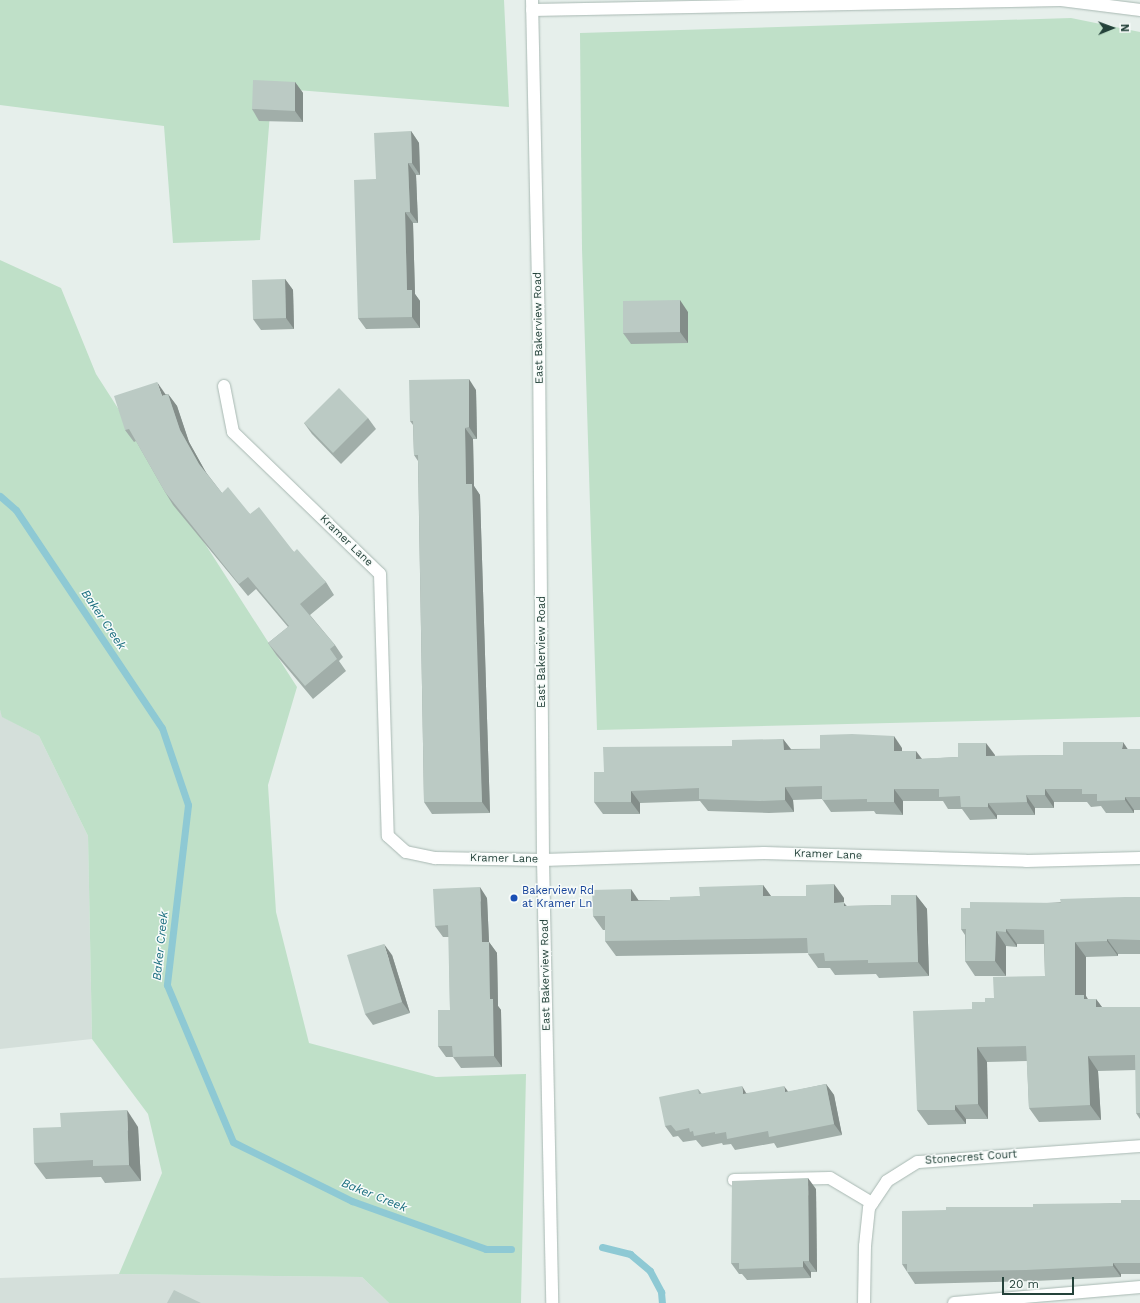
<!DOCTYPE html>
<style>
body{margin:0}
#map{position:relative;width:1140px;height:1303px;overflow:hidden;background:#e6efeb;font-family:"Work Sans",sans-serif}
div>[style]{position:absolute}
.built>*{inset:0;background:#d4dfda}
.green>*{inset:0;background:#bfe0c8}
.stream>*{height:7px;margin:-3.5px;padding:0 3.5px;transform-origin:3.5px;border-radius:3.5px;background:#8ec9d4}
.roads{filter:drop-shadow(0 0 1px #a8b8b2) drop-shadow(0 0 1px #a8b8b2)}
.service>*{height:12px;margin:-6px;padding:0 6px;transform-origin:6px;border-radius:6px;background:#fff}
.minor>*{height:12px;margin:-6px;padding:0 6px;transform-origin:6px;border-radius:6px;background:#fff}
.secondary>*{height:12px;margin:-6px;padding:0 6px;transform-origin:6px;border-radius:6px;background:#fff}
.wall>*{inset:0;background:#a1aea9}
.shaded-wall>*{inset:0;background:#838d89}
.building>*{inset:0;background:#bbcac4}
.dots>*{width:11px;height:11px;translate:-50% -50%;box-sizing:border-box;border:2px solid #f7fbf9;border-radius:50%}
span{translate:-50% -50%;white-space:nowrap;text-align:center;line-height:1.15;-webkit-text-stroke:3px #f7fbf9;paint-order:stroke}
.street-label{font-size:11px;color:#24423a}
.transit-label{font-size:11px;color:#164399}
.left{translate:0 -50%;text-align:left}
.water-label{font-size:12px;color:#1c6f80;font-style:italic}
.north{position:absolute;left:1092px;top:8px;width:40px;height:40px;-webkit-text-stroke:3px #f7fbf9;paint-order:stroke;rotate:89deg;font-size:11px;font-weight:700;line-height:16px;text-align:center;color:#24423a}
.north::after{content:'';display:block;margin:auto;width:14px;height:18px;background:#24423a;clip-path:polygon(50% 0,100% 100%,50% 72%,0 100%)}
.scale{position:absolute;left:1002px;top:1277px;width:72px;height:18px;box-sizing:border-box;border:2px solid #24423a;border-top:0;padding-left:5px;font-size:12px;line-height:14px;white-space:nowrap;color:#24423a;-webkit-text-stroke:3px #f7fbf9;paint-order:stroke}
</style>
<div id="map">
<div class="built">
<div style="clip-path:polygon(0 710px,3px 717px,39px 736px,88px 836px,92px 1039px,0 1049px)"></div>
<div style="clip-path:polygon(119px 1274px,362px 1277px,389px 1303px,0 1303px,0 1278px)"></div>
</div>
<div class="green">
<div style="clip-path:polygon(0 0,504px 0,509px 107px,272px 88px,260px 240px,173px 243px,164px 126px,0 105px)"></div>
<div style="clip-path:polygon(1071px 18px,1140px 32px,1140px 717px,597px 730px,582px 248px,580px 33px)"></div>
<div style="clip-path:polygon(0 260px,61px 288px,96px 374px,297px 687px,268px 785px,276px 912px,309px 1043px,436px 1077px,526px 1074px,521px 1303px,389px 1303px,362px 1277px,119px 1274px,162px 1173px,148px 1114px,92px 1039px,88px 836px,39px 736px,2px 717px,0 710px)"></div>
</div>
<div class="stream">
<div style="left:0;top:496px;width:21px;rotate:41deg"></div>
<div style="left:16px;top:510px;width:262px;rotate:56.2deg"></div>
<div style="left:162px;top:728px;width:81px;rotate:71.3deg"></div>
<div style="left:188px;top:805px;width:181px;rotate:96.7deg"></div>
<div style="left:167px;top:985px;width:170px;rotate:67.2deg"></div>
<div style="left:233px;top:1142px;width:133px;rotate:26.4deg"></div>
<div style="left:352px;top:1201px;width:142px;rotate:19.7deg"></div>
<div style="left:486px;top:1249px;width:25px"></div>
<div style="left:602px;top:1247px;width:29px;rotate:14deg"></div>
<div style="left:630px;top:1254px;width:26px;rotate:40deg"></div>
<div style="left:650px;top:1271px;width:24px;rotate:62deg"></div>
<div style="left:661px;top:1292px;width:11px;rotate:85deg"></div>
</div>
<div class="roads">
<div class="service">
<div style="left:734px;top:1180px;width:96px;rotate:-1.2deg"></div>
<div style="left:830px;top:1178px;width:49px;rotate:30.8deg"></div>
</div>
<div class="minor">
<div style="left:532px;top:10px;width:529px;rotate:-1.08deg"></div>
<div style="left:1061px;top:0;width:80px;rotate:7.2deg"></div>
<div style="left:224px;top:386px;width:47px;rotate:78.9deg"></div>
<div style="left:233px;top:432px;width:204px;rotate:44deg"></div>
<div style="left:380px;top:574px;width:262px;rotate:88.3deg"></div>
<div style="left:388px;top:836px;width:24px;rotate:42deg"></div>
<div style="left:406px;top:852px;width:30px;rotate:12deg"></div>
<div style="left:435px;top:858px;width:108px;rotate:1.1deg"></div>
<div style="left:543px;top:860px;width:221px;rotate:-1.8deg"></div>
<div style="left:764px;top:853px;width:262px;rotate:1.7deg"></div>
<div style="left:1026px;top:861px;width:114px;rotate:-1.5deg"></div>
<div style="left:864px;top:1303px;width:57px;rotate:-89deg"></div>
<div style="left:865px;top:1246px;width:38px;rotate:-84deg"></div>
<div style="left:869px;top:1208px;width:32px;rotate:-56deg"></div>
<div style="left:887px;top:1181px;width:36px;rotate:-32deg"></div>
<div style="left:918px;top:1162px;width:223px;rotate:-4.1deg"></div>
<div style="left:954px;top:1303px;width:187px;rotate:-4.9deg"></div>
</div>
<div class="secondary">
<div style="left:532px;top:0;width:348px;rotate:88.8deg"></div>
<div style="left:539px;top:348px;width:512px;rotate:89.55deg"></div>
<div style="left:543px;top:860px;width:443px;rotate:88.8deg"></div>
</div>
</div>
<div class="wall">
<div style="clip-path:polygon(295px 82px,303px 93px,303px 122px,259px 121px,252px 109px)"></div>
<div style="clip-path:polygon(411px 131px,419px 143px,420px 175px,416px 175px,418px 223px,413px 223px,415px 294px,420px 301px,420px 328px,366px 329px,358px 318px,376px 179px)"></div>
<div style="clip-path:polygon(285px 279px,293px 290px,294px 329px,261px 330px,253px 319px)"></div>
<div style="clip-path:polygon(688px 312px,688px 343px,631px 344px,623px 333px)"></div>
<div style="clip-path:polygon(476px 390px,477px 439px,473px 439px,474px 486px,480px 495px,490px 813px,432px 814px,424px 802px,418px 461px,414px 455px,413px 425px,410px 421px)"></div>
<div style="clip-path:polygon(166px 394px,168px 394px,177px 406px,189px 442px,205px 471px,222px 493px,250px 514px,294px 552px,326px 582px,334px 595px,310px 615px,335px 645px,343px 657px,339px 661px,346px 671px,313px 699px,277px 656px,268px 643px,288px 627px,256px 589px,248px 596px,173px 505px,165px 492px,136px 441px,134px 442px,125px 430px)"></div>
<div style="clip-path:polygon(368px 418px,376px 429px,341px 464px,312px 434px,304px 423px)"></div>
<div style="clip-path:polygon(783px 739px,791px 749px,902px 748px,902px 751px,922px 759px,995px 755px,995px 756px,1063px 755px,1128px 749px,1140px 749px,1140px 810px,1134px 810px,1134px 813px,1106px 813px,1101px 806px,1091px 807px,1087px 802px,1054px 802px,1054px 808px,1035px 808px,1035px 815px,997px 815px,997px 819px,970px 820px,962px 809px,948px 809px,943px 801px,903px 801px,903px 815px,876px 814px,874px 811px,831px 812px,822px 799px,793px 800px,794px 812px,769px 813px,708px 811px,700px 801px,640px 803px,640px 814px,603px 814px,594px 802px,604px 772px,732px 746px)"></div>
<div style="clip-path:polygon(763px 885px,771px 896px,844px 898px,844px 903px,847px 906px,891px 905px,916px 895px,927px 909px,929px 976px,879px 978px,876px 974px,835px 975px,830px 968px,818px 968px,808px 954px,808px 953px,616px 956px,605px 941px,605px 930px,603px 930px,593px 916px,639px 900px,670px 900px,700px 896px)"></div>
<div style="clip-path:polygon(1140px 897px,1140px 954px,1118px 954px,1118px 956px,1086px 957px,1086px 996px,1087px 999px,1096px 999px,1102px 1007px,1140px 1007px,1140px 1119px,1136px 1113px,1136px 1070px,1098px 1071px,1101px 1120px,1039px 1122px,1029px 1108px,1027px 1061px,987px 1062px,988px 1119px,966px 1119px,966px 1124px,928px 1125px,917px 1110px,972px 1009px,994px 998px,1045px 976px,1044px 944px,1017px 944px,1017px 947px,1006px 946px,1006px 976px,975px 976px,965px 961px,965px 935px,961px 929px,970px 908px)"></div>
<div style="clip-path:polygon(487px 898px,489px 942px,497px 953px,498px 1006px,501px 1010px,502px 1067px,461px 1068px,453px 1057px,446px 1057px,438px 1046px,450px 1010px,449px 937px,443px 937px,435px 926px)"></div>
<div style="clip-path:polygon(392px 955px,410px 1013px,373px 1025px,365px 1014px)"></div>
<div style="clip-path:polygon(826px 1084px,834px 1095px,842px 1135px,777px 1148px,774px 1143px,735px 1150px,731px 1144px,723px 1145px,722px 1143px,702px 1147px,696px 1140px,683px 1142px,678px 1136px,673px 1137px,665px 1126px,698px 1089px,702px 1094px,746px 1093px,788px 1092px)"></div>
<div style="clip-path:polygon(138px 1127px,141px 1181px,105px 1183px,101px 1177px,46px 1179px,34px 1163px)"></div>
<div style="clip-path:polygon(816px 1189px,817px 1272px,811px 1272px,811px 1278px,747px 1280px,742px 1274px,739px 1274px,731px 1263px)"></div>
<div style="clip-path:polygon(1140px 1200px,1140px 1274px,1121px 1274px,1121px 1277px,1034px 1281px,915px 1284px,902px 1264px,946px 1210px,1033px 1207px,1121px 1203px)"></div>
</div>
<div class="shaded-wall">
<div style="clip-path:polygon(295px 82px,303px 93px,303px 122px,295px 111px)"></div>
<div style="clip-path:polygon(411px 131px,419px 143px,420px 175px,412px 163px)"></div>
<div style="clip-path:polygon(408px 163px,416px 175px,418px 223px,410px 212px)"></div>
<div style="clip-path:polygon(405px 212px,413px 223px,415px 294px,420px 301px,420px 328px,412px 317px,407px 290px)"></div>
<div style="clip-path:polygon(285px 279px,293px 290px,294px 329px,286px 318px)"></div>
<div style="clip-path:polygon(680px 300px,688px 312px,688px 343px,680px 332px)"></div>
<div style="clip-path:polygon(469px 379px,476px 390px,477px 439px,469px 427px)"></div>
<div style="clip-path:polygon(157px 382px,166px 395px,162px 396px)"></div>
<div style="clip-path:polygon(168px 394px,177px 406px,189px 442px,208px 476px,199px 464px,180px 430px)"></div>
<div style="clip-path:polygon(465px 428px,473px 439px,474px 486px,480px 495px,490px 813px,482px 802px,466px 484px)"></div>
<div style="clip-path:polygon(894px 736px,902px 748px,902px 763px,894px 751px)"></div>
<div style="clip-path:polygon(783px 739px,792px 751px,784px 750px)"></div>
<div style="clip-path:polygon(1123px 742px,1131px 754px,1122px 749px)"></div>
<div style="clip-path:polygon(986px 743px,995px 755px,995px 769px,986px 756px)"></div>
<div style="clip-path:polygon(916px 751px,925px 763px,916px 759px)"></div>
<div style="clip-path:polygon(785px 787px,793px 800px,794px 812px,785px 800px)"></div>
<div style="clip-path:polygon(894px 789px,903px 801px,903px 815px,894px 802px)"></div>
<div style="clip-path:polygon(1045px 789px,1054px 802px,1054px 808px,1045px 795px)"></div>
<div style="clip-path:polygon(631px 791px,640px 803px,640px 814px,631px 802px)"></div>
<div style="clip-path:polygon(1026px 795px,1035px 808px,1035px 815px,1027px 802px)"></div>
<div style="clip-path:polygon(1125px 797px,1134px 810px,1134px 813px,1125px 800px)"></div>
<div style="clip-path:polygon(988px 803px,997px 815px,997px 819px,988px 807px)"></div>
<div style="clip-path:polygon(834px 884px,844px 898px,844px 903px,854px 917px,834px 903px)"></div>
<div style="clip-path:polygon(763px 885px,773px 899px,763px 896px)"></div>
<div style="clip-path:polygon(480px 887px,487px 898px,489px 942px,497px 953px,498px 1006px,501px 1010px,502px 1067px,494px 1056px,490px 999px,482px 942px)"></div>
<div style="clip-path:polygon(631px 889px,641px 904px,631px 901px)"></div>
<div style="clip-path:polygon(916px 895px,927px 909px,929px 976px,918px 962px)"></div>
<div style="clip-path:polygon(1006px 929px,1017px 944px,1017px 947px,1006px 932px)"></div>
<div style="clip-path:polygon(996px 931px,1006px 946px,1006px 976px,995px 961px)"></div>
<div style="clip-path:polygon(1107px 939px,1118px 954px,1118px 956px,1107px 941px)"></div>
<div style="clip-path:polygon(1075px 942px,1086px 957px,1086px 996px,1095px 1010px,1075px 995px)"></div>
<div style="clip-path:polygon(384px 944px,392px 955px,410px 1013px,402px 1002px)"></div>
<div style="clip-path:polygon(1096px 999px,1107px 1014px,1096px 1007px)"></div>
<div style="clip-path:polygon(977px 1047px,987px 1062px,988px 1119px,978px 1104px)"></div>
<div style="clip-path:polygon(1088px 1056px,1098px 1071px,1101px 1120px,1090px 1105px)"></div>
<div style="clip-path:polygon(826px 1084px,834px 1095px,842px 1135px,834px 1124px)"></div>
<div style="clip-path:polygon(742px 1086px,749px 1098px,743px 1094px)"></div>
<div style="clip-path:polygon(784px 1086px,792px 1097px,785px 1092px)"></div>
<div style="clip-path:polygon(955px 1105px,966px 1119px,966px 1124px,955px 1110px)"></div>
<div style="clip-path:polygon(127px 1110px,138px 1127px,141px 1181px,129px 1165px)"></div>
<div style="clip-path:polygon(808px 1178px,816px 1189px,817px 1272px,809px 1261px)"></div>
<div style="clip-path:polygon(803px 1261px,811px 1272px,811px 1278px,803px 1267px)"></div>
<div style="clip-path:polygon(1113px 1263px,1121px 1274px,1121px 1277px,1113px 1266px)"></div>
</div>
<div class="building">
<div style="clip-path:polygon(253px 80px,295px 82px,295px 111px,252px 109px)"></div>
<div style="clip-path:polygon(411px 131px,412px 163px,408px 163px,410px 212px,405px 212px,407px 290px,412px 290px,412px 317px,358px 318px,354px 180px,376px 179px,374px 133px)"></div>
<div style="clip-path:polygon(285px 279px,286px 318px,253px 319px,252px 280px)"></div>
<div style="clip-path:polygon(680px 300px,680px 332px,623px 333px,623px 301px)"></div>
<div style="clip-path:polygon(469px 379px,469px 427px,465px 428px,466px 484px,472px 484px,482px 802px,424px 802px,418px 455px,414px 455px,413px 421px,410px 421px,409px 380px)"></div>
<div style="clip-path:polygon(157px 382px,162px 396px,168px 394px,180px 430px,199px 464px,222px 493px,228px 487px,250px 514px,259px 507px,294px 552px,297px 549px,326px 582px,300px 604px,335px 645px,330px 649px,337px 659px,305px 686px,268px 643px,289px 626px,248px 577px,239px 584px,165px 492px,129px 429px,125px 430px,114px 396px)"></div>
<div style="clip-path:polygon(339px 388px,368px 418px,333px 453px,304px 423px)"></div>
<div style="clip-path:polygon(852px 734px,894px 736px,894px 751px,916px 751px,916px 759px,958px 757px,958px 743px,986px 743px,986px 756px,1063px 755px,1063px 742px,1123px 742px,1122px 749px,1140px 749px,1140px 797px,1125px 797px,1125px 800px,1097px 801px,1097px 794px,1082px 794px,1082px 789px,1045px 789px,1045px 795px,1026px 795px,1027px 802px,988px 803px,988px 807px,961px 807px,960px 796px,939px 797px,939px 789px,894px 789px,894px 802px,867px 802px,867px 799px,822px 800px,822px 786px,785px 787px,785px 800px,760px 801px,699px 799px,699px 788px,631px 791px,631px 802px,594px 802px,594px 772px,604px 772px,603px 747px,732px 746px,732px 740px,783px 739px,784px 750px,820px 749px,820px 735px)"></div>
<div style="clip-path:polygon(834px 884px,834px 903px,844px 902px,844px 906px,891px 905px,891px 895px,916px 895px,918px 962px,868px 963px,868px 960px,825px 961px,824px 953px,808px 954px,807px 938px,605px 941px,605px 916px,593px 916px,592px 890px,631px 889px,631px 901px,670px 900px,670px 897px,700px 896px,699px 887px,763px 885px,763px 896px,806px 896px,806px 885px)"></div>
<div style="clip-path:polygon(480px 887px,482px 942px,489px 942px,490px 999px,493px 999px,494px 1056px,453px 1057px,452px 1046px,438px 1046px,438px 1010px,450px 1010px,448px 925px,435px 926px,433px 889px)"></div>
<div style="clip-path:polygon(1125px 897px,1140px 897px,1140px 940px,1107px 939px,1107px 941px,1075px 942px,1075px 995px,1084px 995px,1084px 999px,1096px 999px,1096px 1007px,1140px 1007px,1140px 1113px,1136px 1113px,1135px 1055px,1088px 1056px,1090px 1105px,1029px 1108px,1026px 1046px,977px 1047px,978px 1104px,955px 1105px,955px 1110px,917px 1110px,913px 1011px,972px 1009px,972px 1002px,985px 1002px,985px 998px,994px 998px,993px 977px,1045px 976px,1044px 930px,1006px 929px,1006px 932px,996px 931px,995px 961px,965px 961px,966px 929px,961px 929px,961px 908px,970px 908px,970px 902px,1061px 903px,1060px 899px)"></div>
<div style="clip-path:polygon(384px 944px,402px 1002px,365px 1014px,347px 955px)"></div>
<div style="clip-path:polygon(826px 1084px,834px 1124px,769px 1137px,768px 1131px,727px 1139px,726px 1132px,715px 1134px,715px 1132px,694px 1136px,693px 1131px,690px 1132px,689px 1128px,676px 1131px,671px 1125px,665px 1126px,659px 1097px,698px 1089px,699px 1094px,742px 1086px,743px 1094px,784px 1086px,785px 1092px)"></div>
<div style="clip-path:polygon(127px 1110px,129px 1165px,93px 1166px,93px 1160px,34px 1163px,33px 1128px,61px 1127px,60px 1113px)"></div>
<div style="clip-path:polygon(808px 1178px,809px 1261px,803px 1261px,803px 1267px,739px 1269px,739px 1263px,731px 1263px,732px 1181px)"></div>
<div style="clip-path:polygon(1121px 1200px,1140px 1200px,1140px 1263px,1113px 1263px,1113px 1266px,1026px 1270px,907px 1272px,907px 1264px,902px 1264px,902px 1211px,946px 1210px,946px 1207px,1033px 1207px,1033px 1204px,1121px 1203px)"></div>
<div style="clip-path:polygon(174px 1290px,201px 1303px,167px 1303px)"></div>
</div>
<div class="dots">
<div style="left:514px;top:898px;background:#1a4fb4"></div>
</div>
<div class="street-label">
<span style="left:539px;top:328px;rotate:-91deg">East Bakerview Road</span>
<span style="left:346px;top:541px;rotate:44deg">Kramer Lane</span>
<span style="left:542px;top:652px;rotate:-90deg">East Bakerview Road</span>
<span style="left:828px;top:855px;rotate:2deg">Kramer Lane</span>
<span style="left:504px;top:859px;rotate:1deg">Kramer Lane</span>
<span style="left:546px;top:975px;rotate:-91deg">East Bakerview Road</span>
<span style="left:971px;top:1158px;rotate:-4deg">Stonecrest Court</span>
</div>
<div class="transit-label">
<span class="left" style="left:522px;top:898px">Bakerview Rd<br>at Kramer Ln</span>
</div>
<div class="water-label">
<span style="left:103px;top:620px;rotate:56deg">Baker Creek</span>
<span style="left:161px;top:946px;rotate:-84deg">Baker Creek</span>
<span style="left:374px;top:1196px;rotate:22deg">Baker Creek</span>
</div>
<div class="north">N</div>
<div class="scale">20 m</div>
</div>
